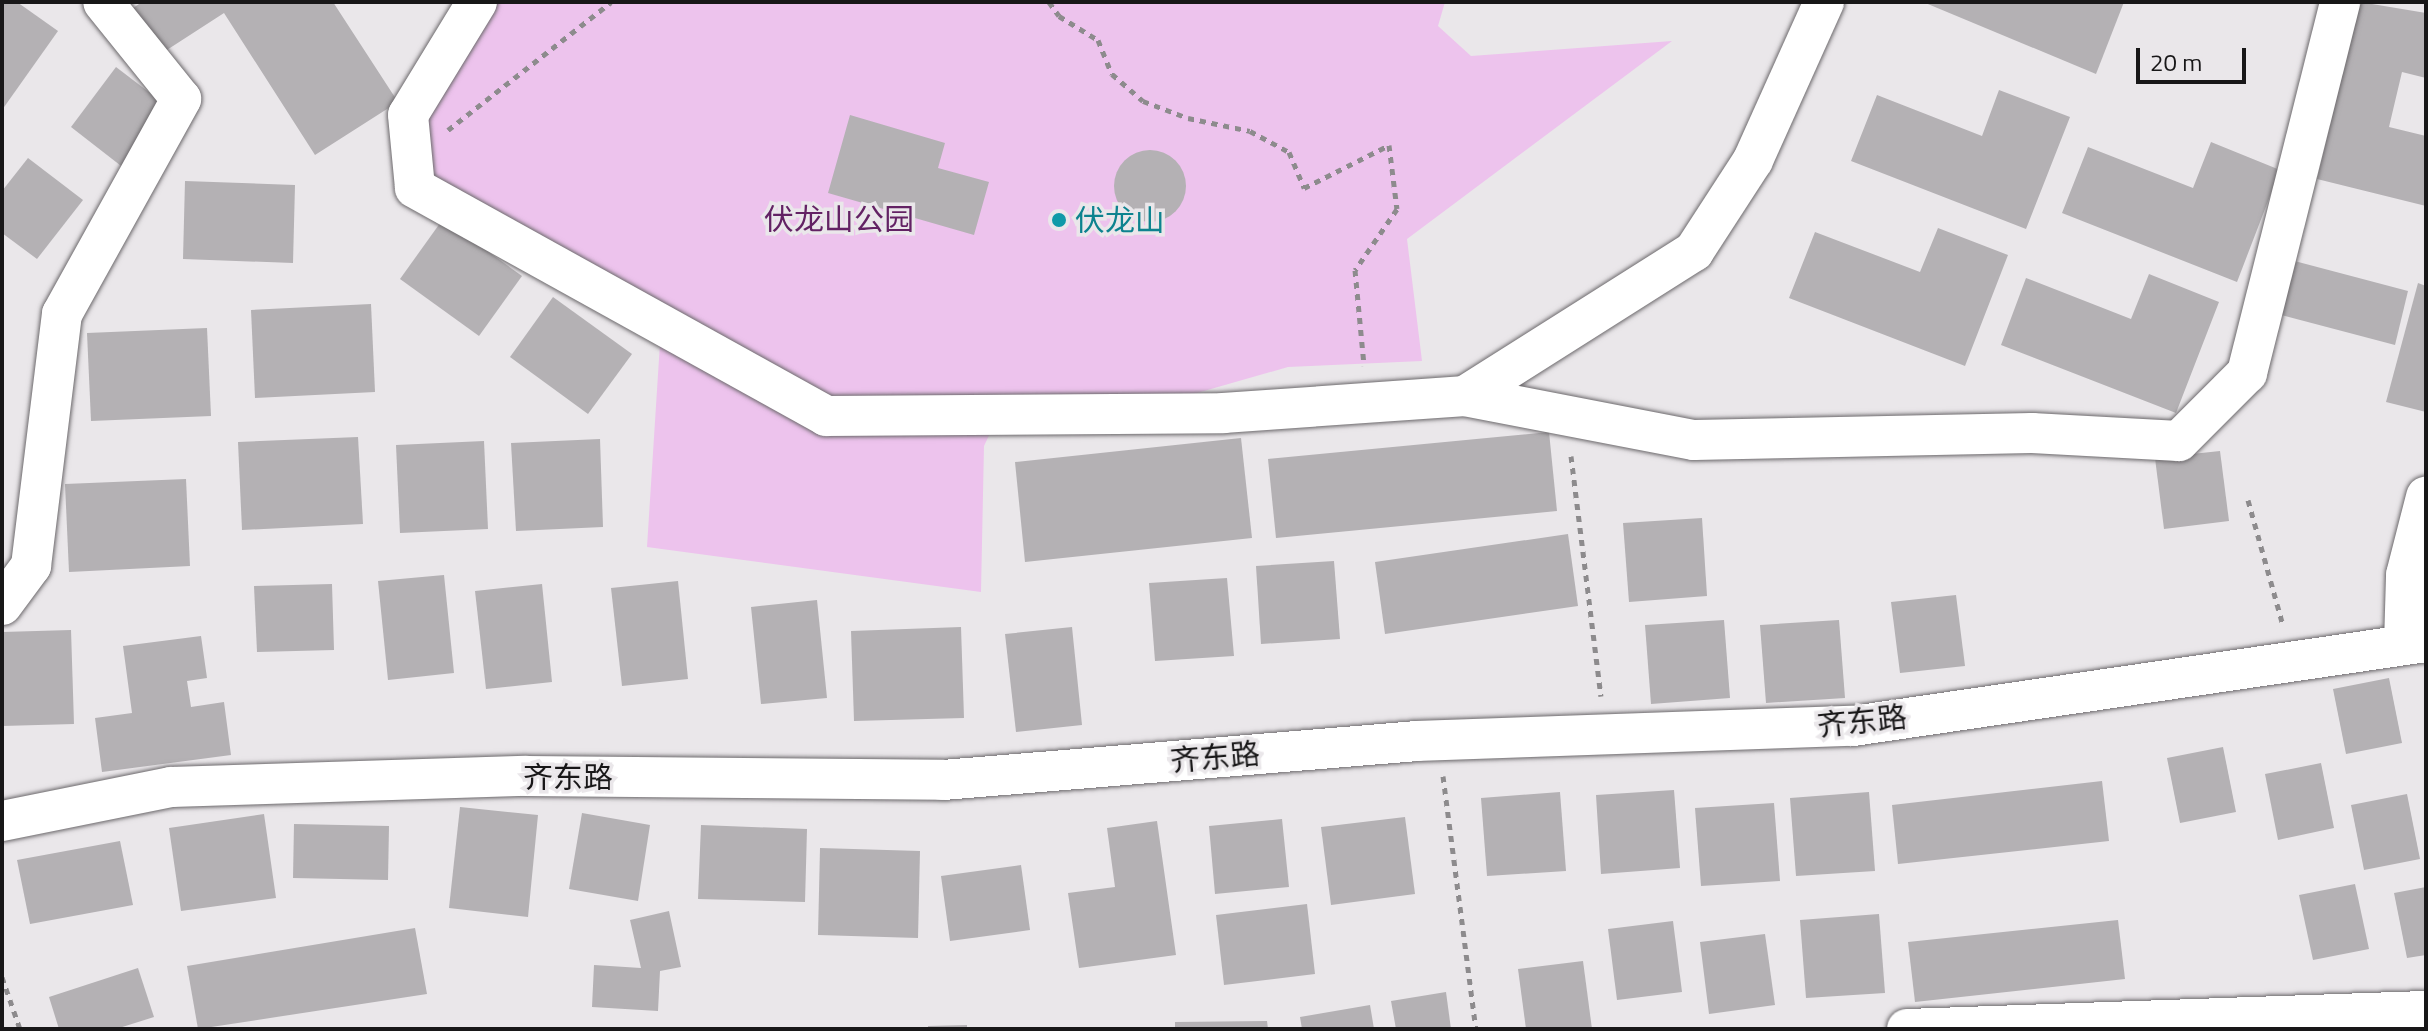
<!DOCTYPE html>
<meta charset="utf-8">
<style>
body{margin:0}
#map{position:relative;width:2428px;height:1031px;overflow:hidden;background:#eae7ea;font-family:"Titillium Web","Noto Sans SC",sans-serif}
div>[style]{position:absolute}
.green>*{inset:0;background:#edc3ed}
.building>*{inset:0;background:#b4b1b4}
.round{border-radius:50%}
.path>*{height:5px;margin-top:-2.5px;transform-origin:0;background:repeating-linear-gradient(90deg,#8d8b8d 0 6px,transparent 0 12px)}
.roads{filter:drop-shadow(0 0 2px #6c696c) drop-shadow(0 0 2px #6c696c)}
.minor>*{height:40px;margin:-20px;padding:0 20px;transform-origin:20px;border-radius:20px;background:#fff}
.dots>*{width:22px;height:22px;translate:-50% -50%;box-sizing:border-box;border:4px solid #eae7ea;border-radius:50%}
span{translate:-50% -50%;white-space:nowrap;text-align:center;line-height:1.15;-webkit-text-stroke:7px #eae7ea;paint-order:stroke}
.park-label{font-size:30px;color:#632264}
.culture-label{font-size:30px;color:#0d838f}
.left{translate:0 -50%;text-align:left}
.street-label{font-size:30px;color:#181718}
.frame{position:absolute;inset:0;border:4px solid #181718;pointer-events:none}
.scale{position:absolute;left:2136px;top:48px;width:110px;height:36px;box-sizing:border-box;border:4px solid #181718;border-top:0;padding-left:10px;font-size:24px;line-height:28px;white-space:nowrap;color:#181718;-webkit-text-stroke:6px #eae7ea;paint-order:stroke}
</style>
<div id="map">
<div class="green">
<div style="clip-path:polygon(487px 2px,1445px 2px,1438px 26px,1471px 56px,1672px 41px,1407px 239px,1422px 361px,1288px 367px,1190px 395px,1001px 410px,984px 446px,981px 592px,647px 547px,660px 343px,400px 159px)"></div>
</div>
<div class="building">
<div style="clip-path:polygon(2px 2px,17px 2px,58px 31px,2px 110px)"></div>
<div style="clip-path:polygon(142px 2px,333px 2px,398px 102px,315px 155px,224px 13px,156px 57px,127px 12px)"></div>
<div style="clip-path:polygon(1923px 2px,2124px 2px,2096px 74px)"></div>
<div style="clip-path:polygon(2360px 2px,2426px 13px,2426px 78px,2402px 72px,2389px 127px,2426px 136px,2426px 206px,2317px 179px)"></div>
<div style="clip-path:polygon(116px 67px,171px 109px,125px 169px,71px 127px)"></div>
<div style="clip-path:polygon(1999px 90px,2070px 117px,2026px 229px,1851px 161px,1877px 95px,1982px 136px)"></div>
<div style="clip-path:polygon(850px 115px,945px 143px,938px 168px,989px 182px,974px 235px,828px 193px)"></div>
<div style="clip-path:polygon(2211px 142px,2280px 170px,2237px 282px,2062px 213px,2088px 147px,2193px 188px)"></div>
<div class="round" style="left:1114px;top:150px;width:72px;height:72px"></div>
<div style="clip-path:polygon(28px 158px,83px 200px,37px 259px,2px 233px,2px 191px)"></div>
<div style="clip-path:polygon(185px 181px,295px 185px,293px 263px,183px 259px)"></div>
<div style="clip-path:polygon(443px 219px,522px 276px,479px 336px,400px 279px)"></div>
<div style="clip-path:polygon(1938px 228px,2008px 255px,1965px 366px,1789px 298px,1815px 232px,1920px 272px)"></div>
<div style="clip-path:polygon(2283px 258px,2408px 291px,2395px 345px,2270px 312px)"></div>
<div style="clip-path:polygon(2149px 274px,2219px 302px,2176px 413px,2001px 345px,2026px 278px,2131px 319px)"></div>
<div style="clip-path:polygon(2418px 283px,2426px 286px,2426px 412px,2386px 402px)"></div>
<div style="clip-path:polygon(553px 297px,632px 354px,588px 414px,510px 357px)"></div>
<div style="clip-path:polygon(371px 304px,375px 392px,255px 398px,251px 310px)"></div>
<div style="clip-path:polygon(207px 328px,211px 416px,91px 421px,87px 333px)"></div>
<div style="clip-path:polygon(1549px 432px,1557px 511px,1276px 538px,1268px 459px)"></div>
<div style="clip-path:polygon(358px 437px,363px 524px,242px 530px,238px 442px)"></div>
<div style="clip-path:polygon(1241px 438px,1252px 538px,1025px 562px,1015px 462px)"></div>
<div style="clip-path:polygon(600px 439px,603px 527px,516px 531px,511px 443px)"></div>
<div style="clip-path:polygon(484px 441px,488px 529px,400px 533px,396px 445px)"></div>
<div style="clip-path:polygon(2220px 451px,2229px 521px,2164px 529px,2155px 458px)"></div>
<div style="clip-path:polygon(186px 479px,190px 566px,69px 572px,65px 484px)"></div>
<div style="clip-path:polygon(1702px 518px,1707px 596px,1629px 602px,1623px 523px)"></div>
<div style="clip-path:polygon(1568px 534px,1578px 606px,1385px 634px,1375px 562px)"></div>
<div style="clip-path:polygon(1334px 561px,1340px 639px,1261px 644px,1256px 566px)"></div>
<div style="clip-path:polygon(444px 575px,454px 673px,388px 680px,378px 581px)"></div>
<div style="clip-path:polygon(1227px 578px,1234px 656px,1155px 661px,1149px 583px)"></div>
<div style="clip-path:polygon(678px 581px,688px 679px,622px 686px,611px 588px)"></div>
<div style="clip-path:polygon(332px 584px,334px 650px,257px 652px,254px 586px)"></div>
<div style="clip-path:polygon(542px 584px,552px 682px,486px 689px,475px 591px)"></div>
<div style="clip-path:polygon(1956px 595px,1965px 666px,1900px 673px,1891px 602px)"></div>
<div style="clip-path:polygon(817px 600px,827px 698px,761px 704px,751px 607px)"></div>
<div style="clip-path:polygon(1724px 620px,1730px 698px,1651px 704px,1645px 625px)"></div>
<div style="clip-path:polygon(1839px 620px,1845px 698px,1766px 703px,1760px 625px)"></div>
<div style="clip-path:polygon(961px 627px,964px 718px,854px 721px,851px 631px)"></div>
<div style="clip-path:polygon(1072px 627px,1082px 725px,1016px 732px,1005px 634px)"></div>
<div style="clip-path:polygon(71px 630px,74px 724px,2px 726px,2px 632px)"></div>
<div style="clip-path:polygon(201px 636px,207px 678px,187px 681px,191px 707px,224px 702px,231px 755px,102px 772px,95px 718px,132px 713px,123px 646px)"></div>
<div style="clip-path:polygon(2389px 678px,2402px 743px,2346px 754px,2333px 689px)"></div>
<div style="clip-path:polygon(2223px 747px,2236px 812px,2180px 823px,2167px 758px)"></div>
<div style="clip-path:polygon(2321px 763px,2334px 828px,2278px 840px,2265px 774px)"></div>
<div style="clip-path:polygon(2102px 781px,2109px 841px,1898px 864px,1892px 805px)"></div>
<div style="clip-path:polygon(1674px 790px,1680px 868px,1601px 874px,1596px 795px)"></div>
<div style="clip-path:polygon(1560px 792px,1566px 871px,1487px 876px,1481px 798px)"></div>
<div style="clip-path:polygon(1869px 792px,1875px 871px,1796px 876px,1790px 798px)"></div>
<div style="clip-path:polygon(2407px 794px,2420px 859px,2364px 870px,2351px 805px)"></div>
<div style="clip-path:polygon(1774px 803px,1780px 881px,1701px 886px,1695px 808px)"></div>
<div style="clip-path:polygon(460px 807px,538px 815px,528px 917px,449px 908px)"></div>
<div style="clip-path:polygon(582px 813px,650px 825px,638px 901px,569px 889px)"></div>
<div style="clip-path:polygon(264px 814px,276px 898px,181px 911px,169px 828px)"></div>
<div style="clip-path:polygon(1405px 817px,1415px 894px,1331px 905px,1321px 827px)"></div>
<div style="clip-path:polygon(1282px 819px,1289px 887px,1215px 894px,1209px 826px)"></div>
<div style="clip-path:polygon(1157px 821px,1176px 955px,1079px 968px,1068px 893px,1115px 887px,1107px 828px)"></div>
<div style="clip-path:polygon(294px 824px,389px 826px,388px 880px,293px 878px)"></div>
<div style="clip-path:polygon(701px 825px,807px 829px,805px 902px,698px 899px)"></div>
<div style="clip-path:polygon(120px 841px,133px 905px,30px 924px,17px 860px)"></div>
<div style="clip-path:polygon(820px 848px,920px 851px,918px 938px,818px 935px)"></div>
<div style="clip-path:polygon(1021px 865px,1030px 930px,950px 941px,941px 876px)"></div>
<div style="clip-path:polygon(2355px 884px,2369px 949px,2313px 960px,2299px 895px)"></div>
<div style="clip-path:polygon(2426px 887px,2426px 955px,2407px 958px,2394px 893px)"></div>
<div style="clip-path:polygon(1307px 904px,1315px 974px,1224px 985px,1216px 915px)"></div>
<div style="clip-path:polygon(669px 911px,681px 967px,660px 971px,658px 1011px,592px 1007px,594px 965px,641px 968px,630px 920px)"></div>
<div style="clip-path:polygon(1879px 914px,1885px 993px,1806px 998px,1800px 920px)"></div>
<div style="clip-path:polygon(2118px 920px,2125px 979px,1915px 1002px,1908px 942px)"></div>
<div style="clip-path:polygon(1673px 921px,1682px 992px,1617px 1000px,1608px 929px)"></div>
<div style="clip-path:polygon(415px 928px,427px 994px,198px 1029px,187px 966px)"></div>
<div style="clip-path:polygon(1765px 934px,1775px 1005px,1709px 1014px,1700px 942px)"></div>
<div style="clip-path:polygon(1583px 961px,1592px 1029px,1526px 1029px,1518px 969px)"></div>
<div style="clip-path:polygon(138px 968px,154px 1017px,116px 1029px,59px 1029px,49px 997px)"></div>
<div style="clip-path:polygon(1446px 992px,1451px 1029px,1396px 1029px,1391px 1001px)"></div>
<div style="clip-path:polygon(1370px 1005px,1374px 1029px,1302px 1029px,1300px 1017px)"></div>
<div style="clip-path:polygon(1267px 1021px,1268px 1029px,1175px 1029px,1175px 1022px)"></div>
<div style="clip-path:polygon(967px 1025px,967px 1029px,928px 1029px,928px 1026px)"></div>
</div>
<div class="path">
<div style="left:1049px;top:2px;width:17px;rotate:54deg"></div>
<div style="left:1059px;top:16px;width:46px;rotate:31.6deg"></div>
<div style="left:1098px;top:40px;width:37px;rotate:68deg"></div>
<div style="left:1112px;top:74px;width:41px;rotate:41.1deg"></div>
<div style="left:1143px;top:101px;width:48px;rotate:20.7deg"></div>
<div style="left:1188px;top:118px;width:63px;rotate:11.8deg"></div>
<div style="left:1250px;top:131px;width:44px;rotate:28.3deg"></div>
<div style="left:1289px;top:152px;width:39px;rotate:67deg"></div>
<div style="left:1304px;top:188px;width:95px;rotate:-26.8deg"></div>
<div style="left:1389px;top:145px;width:64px;rotate:82.9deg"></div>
<div style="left:1397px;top:209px;width:74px;rotate:124.5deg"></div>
<div style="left:1355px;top:270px;width:96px;rotate:84.6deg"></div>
<div style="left:448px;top:130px;width:207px;rotate:-38.1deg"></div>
<div style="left:1571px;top:456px;width:242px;rotate:82.9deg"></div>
<div style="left:2248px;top:500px;width:130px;rotate:74.4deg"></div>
<div style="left:1443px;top:776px;width:255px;rotate:82.6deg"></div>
<div style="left:2px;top:977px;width:55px;rotate:70.9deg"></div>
</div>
<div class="roads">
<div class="minor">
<div style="left:477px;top:2px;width:132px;rotate:121.4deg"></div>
<div style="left:408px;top:115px;width:73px;rotate:84.5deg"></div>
<div style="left:415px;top:188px;width:470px;rotate:29deg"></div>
<div style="left:826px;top:416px;width:397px;rotate:-0.4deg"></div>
<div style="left:1223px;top:413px;width:243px;rotate:-4deg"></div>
<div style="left:1465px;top:396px;width:271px;rotate:-32.3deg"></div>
<div style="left:1694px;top:251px;width:108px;rotate:-57deg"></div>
<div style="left:1753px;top:160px;width:173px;rotate:-65.8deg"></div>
<div style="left:1465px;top:396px;width:233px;rotate:10.9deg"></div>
<div style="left:1694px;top:440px;width:338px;rotate:-1.2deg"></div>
<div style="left:2032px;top:433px;width:147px;rotate:3.1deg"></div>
<div style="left:2179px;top:441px;width:96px;rotate:-45deg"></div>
<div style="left:2247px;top:373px;width:382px;rotate:-75.9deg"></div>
<div style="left:2px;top:605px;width:49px;rotate:-53.4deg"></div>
<div style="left:31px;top:566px;width:254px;rotate:-83deg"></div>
<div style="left:62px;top:314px;width:246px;rotate:-61deg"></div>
<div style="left:181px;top:99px;width:124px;rotate:-128.8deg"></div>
<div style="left:2404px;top:644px;width:69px;rotate:-88.3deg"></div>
<div style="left:2406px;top:575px;width:81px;rotate:-75.6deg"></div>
<div style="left:2px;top:821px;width:172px;rotate:-11.4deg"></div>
<div style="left:171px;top:787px;width:355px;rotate:-1.8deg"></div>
<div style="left:526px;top:776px;width:417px;rotate:0.5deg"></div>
<div style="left:943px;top:780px;width:474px;rotate:-4.7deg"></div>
<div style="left:1415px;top:741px;width:438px;rotate:-2deg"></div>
<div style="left:1853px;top:726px;width:579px;rotate:-8.34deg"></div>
<div style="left:1907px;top:1029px;width:519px;rotate:-1.99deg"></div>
</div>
</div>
<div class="dots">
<div style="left:1059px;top:220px;background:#0f9aa8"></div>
</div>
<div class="park-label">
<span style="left:839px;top:219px">伏龙山公园</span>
</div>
<div class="culture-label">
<span class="left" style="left:1075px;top:220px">伏龙山</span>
</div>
<div class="street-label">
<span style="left:1862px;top:721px;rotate:-6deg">齐东路</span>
<span style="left:1215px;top:757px;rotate:-5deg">齐东路</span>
<span style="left:568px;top:777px">齐东路</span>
</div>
<div class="frame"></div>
<div class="scale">20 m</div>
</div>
